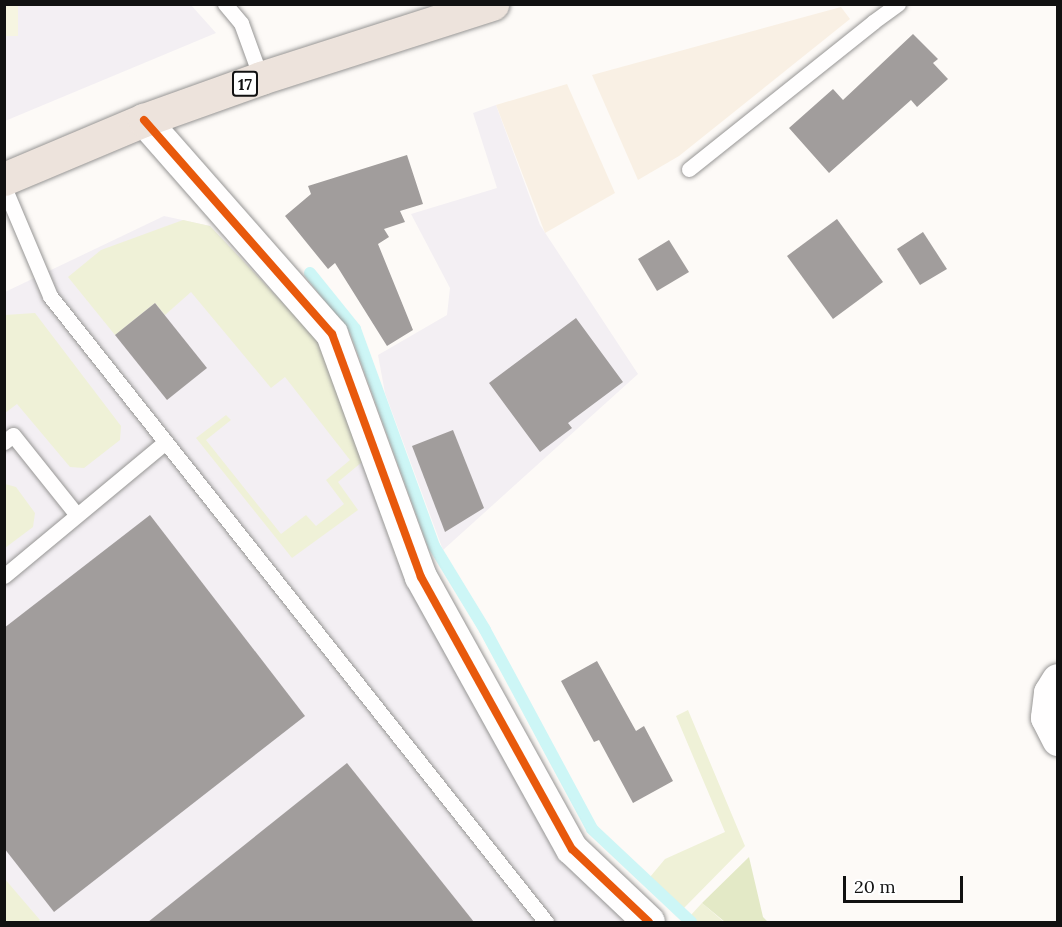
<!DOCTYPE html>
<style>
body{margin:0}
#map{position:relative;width:1062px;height:927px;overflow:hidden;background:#fdfaf7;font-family:Lora,serif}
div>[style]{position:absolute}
.industrial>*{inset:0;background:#f3eff3}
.farmland>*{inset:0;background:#f9f0e4}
.green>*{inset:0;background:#eff1d7}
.forest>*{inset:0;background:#e3e9c6}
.pitch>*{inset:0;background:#f6f5e1}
.stream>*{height:12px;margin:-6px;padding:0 6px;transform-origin:6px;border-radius:6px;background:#cdf6f6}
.building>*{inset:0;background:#a19d9c}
.roads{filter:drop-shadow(0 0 2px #979695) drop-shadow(0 0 2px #979695)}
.service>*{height:15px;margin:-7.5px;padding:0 7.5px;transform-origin:7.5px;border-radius:7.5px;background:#fffefe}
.minor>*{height:32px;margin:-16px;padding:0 16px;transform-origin:16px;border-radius:16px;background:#fffefe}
.primary>*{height:33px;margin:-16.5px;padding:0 16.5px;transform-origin:16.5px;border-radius:16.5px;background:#ede3dc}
.cycleway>*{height:8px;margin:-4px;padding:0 4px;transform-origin:4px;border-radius:4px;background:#e8590c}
span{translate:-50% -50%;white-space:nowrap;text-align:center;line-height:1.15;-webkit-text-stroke:6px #fff;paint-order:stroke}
.shield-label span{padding:2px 4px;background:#fff;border:2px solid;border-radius:4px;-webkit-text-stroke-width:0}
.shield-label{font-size:16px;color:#111;font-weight:700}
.frame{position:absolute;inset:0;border:6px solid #111;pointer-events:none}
.scale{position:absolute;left:843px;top:876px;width:120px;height:27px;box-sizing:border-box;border:3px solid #111;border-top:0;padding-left:8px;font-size:18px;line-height:21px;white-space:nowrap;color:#111;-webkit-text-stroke:4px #fff;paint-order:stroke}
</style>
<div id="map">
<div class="industrial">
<div style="clip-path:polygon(5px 5px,191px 5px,216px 33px,5px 121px)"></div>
<div style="clip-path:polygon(496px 105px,540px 225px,638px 374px,443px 550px,385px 393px,378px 355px,447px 315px,450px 288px,411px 214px,497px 188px,473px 113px)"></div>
<div style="clip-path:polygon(164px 216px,210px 226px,320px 342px,397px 562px,559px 856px,629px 922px,5px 922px,5px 292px)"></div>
</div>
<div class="farmland">
<div style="clip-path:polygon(841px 7px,850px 19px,679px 156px,638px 180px,592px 75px)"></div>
<div style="clip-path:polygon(567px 84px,615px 193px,545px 233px,496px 105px)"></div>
</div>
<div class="green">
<div style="clip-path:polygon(183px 220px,210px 226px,320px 342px,362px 462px,338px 482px,358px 510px,292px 558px,196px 438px,226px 415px,231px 420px,206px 440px,281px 534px,306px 515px,316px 526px,344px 504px,326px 480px,350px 460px,285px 377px,271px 388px,191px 292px,165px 315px,155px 303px,115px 335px,68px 277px,101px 250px)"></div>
<div style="clip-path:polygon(35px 313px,121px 426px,120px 440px,84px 468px,70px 467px,17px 404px,5px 413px,5px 315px)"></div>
<div style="clip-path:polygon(5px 484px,16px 487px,35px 513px,33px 527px,5px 548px)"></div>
<div style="clip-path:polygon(688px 710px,745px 846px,683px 909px,650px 877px,665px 859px,725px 832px,676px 716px)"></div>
<div style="clip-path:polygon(4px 878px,40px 920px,37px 922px,5px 922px)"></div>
<div style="clip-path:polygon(702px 903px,724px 922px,697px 922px,690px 916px)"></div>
</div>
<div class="forest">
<div style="clip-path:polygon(749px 857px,763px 917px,768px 922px,725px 922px,702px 903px)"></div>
</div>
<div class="pitch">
<div style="clip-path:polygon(4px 5px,18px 5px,18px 36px,5px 36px)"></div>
</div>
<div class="stream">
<div style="left:310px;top:273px;width:72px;rotate:51.2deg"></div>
<div style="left:355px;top:329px;width:231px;rotate:70deg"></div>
<div style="left:434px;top:546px;width:98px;rotate:58.7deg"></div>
<div style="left:485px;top:630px;width:226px;rotate:61.7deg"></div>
<div style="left:592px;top:829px;width:136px;rotate:43.2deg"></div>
</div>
<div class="building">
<div style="clip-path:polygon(913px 34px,938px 59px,933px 63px,948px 79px,917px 107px,911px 100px,829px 173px,789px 128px,833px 89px,843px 100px)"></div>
<div style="clip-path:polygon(407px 155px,423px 204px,400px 211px,405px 222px,384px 229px,389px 237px,378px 244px,413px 330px,387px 346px,335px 263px,328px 269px,285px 216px,311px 194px,308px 186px)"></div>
<div style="clip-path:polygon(837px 219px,883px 282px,833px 319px,787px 256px)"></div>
<div style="clip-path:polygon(923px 232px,947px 269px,920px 285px,897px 249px)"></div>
<div style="clip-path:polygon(669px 240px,689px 272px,657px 291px,638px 259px)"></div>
<div style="clip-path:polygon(155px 303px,207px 368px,167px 400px,115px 335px)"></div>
<div style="clip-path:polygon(576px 318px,623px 382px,568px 423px,572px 428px,540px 452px,489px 383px)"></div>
<div style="clip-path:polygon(453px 430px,484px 508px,445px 532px,412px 446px)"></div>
<div style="clip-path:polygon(150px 515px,305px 716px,54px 912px,4px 848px,4px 628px)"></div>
<div style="clip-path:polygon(597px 661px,636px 731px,644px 726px,673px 781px,633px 803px,599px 740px,594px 742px,561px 681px)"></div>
<div style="clip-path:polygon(347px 763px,474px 922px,148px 922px)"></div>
</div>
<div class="roads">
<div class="service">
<div style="left:225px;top:4px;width:25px;rotate:50deg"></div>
<div style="left:241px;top:23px;width:59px;rotate:70deg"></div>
<div style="left:689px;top:169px;width:236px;rotate:-38.6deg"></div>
<div style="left:873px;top:22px;width:31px;rotate:-36deg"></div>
<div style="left:4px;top:187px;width:118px;rotate:67.1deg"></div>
<div style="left:50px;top:296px;width:799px;rotate:51.61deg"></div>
<div style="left:4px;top:442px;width:11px;rotate:-38deg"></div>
<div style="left:13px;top:435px;width:101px;rotate:51.4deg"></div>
<div style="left:4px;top:576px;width:208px;rotate:-39.7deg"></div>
</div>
<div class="minor">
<div style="left:144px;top:120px;width:285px;rotate:48.7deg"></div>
<div style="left:332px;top:334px;width:259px;rotate:69.9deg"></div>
<div style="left:421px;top:577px;width:311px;rotate:61deg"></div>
<div style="left:572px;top:849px;width:106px;rotate:43.5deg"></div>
<div style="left:1058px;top:680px;width:15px;rotate:122deg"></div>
<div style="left:1050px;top:693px;width:25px;rotate:97deg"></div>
<div style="left:1047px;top:718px;width:25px;rotate:63deg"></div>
</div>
<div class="primary">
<div style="left:4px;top:179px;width:152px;rotate:-22.9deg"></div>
<div style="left:144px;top:120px;width:124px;rotate:-19.7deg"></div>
<div style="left:261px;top:78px;width:243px;rotate:-17.8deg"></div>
</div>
</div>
<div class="cycleway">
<div style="left:144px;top:120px;width:285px;rotate:48.7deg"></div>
<div style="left:332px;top:334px;width:259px;rotate:69.9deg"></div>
<div style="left:421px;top:577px;width:311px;rotate:61deg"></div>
<div style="left:572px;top:849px;width:106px;rotate:43.5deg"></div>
</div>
<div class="shield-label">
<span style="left:245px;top:84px">17</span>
</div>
<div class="frame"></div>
<div class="scale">20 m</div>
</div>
